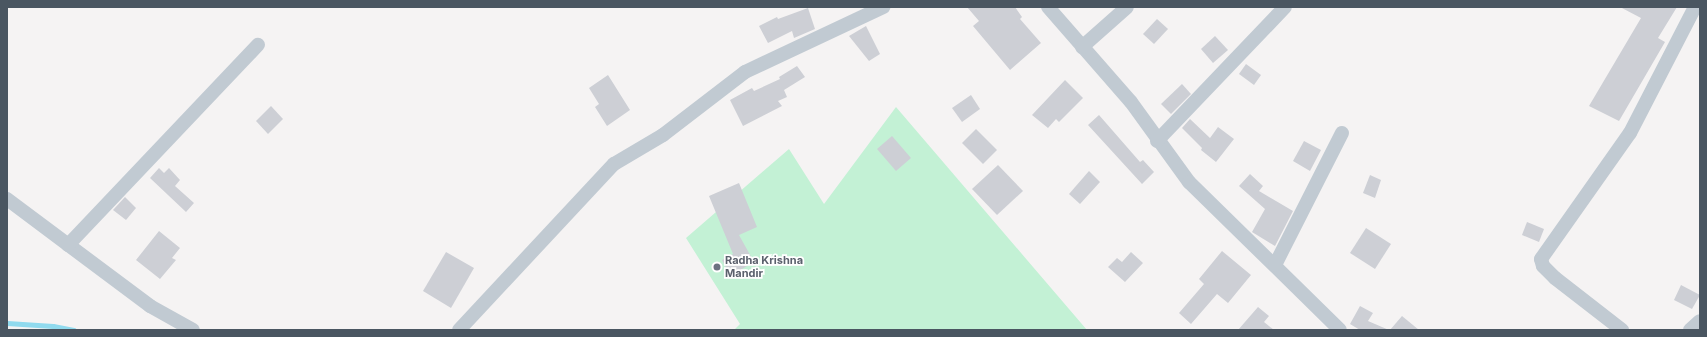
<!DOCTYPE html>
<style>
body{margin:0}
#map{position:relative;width:1707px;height:337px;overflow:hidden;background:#f5f3f3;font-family:Inter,sans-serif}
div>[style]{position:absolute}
.green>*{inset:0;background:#c3f1d5}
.stream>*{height:5px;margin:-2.5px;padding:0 2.5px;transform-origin:2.5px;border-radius:2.5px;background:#90daee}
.building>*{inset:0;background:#cdcfd5}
.minor>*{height:14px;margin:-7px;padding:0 7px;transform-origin:7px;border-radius:7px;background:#c1cad2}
.dots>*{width:11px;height:11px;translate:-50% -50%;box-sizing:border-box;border:2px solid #fff;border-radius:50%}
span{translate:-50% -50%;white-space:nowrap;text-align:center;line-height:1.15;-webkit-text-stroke:3.5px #fff;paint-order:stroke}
.worship-label{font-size:11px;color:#5b616d;font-weight:700}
.left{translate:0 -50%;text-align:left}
.frame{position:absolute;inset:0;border:8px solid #4a5661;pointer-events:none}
</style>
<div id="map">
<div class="green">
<div style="clip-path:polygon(896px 107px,1087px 330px,734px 330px,740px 324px,686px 238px,789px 149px,824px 204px)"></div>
</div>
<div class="stream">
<div style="left:7px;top:323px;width:46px;rotate:3.7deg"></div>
<div style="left:53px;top:326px;width:21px;rotate:11deg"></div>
</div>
<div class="building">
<div style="clip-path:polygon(967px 7px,1015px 7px,1022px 17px,1020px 19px,1041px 43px,1010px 70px,973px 26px,979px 21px)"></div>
<div style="clip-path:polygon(1620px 7px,1677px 7px,1658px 38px,1665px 42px,1619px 121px,1589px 106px,1641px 18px)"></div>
<div style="clip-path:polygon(808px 8px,815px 29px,794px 38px,792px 31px,768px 43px,759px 26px,777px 17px,778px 19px)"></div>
<div style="clip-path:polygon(1157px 19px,1168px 29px,1154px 44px,1143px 34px)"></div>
<div style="clip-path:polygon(866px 26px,880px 54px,869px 61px,849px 36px)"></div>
<div style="clip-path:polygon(1215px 36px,1228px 50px,1213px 63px,1201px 49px)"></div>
<div style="clip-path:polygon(1246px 64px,1261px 75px,1254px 85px,1239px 74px)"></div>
<div style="clip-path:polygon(797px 66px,805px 77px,784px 90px,787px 97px,778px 101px,782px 106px,743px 126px,730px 100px,752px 88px,754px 91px,780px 79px,779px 77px)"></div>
<div style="clip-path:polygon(608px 75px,630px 110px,607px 126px,595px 107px,599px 104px,589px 88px)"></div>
<div style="clip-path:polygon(1065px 80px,1083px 98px,1059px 122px,1056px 119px,1048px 128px,1032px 115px)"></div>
<div style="clip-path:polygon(1182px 84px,1191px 94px,1171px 114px,1161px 104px)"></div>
<div style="clip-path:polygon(971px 95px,980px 109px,962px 122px,952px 108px)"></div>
<div style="clip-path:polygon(271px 106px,283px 119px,268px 134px,256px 121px)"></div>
<div style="clip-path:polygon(1099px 115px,1140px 162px,1143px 160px,1154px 172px,1142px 184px,1088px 125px)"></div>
<div style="clip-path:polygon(1190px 119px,1210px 138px,1218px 127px,1234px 139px,1216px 162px,1201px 150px,1202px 148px,1182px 128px)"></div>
<div style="clip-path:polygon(976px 129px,997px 150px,983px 164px,962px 143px)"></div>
<div style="clip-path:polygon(892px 136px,911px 158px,896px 171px,877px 149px)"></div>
<div style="clip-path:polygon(1304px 141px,1321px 150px,1310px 171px,1293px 161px)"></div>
<div style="clip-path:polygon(998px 165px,1023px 191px,997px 215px,972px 189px)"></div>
<div style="clip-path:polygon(159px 168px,164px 173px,169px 168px,180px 180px,175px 186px,194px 203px,186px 212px,150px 178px)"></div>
<div style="clip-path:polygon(1089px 171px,1100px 182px,1080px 204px,1069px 194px)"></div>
<div style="clip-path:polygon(1250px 174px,1263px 186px,1259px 191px,1293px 211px,1275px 246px,1252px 232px,1265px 209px,1239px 186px)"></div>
<div style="clip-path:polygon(1370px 175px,1381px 180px,1375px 198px,1363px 193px)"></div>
<div style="clip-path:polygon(739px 183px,757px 227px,739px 235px,754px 262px,730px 276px,722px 260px,733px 254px,709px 196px)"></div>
<div style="clip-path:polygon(125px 197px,136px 208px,126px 220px,113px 210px)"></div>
<div style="clip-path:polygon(1527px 222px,1544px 229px,1539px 242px,1522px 235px)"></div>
<div style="clip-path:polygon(1366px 228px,1391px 244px,1375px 269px,1350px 253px)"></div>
<div style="clip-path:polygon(159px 231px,180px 248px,172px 258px,176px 260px,160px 279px,136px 260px)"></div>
<div style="clip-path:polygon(1222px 251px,1251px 275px,1228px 303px,1217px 294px,1191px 324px,1179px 313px,1204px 284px,1199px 279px)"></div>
<div style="clip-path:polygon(446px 252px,474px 268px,451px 308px,423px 291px)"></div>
<div style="clip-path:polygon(1131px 252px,1143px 263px,1125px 282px,1108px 267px,1117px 258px,1122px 262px)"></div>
<div style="clip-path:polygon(1681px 285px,1700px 295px,1692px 309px,1674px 300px)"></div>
<div style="clip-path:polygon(1360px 306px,1373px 313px,1368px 321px,1389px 330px,1360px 330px,1350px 324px)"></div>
<div style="clip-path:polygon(1258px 307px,1269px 316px,1264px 322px,1274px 330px,1238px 330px)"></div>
<div style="clip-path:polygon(1402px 316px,1419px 330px,1390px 330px)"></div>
</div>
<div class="minor">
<div style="left:1048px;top:7px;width:126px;rotate:48.9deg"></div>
<div style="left:1131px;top:102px;width:99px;rotate:54.1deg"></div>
<div style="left:1189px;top:182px;width:211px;rotate:44.4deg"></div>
<div style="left:1082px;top:47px;width:60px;rotate:-41.6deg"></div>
<div style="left:1157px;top:141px;width:185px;rotate:-46.3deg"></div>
<div style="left:7px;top:199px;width:179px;rotate:36.8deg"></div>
<div style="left:150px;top:306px;width:49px;rotate:29.2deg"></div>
<div style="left:68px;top:245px;width:276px;rotate:-46.5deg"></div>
<div style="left:1275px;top:265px;width:148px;rotate:-63.1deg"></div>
<div style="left:459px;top:330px;width:227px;rotate:-47deg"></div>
<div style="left:614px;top:164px;width:57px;rotate:-30.6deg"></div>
<div style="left:663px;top:135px;width:103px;rotate:-37.5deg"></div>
<div style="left:745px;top:72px;width:153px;rotate:-25.2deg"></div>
<div style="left:1622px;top:330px;width:85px;rotate:-142.2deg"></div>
<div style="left:1555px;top:278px;width:17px;rotate:-135deg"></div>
<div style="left:1543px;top:266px;width:7px;rotate:-106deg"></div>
<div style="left:1541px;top:259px;width:154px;rotate:-54.8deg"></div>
<div style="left:1630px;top:133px;width:142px;rotate:-62.7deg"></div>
<div style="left:1690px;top:330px;width:13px;rotate:-42deg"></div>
</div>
<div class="dots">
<div style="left:717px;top:267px;background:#6b7280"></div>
</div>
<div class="worship-label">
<span class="left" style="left:725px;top:267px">Radha Krishna<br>Mandir</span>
</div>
<div class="frame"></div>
</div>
